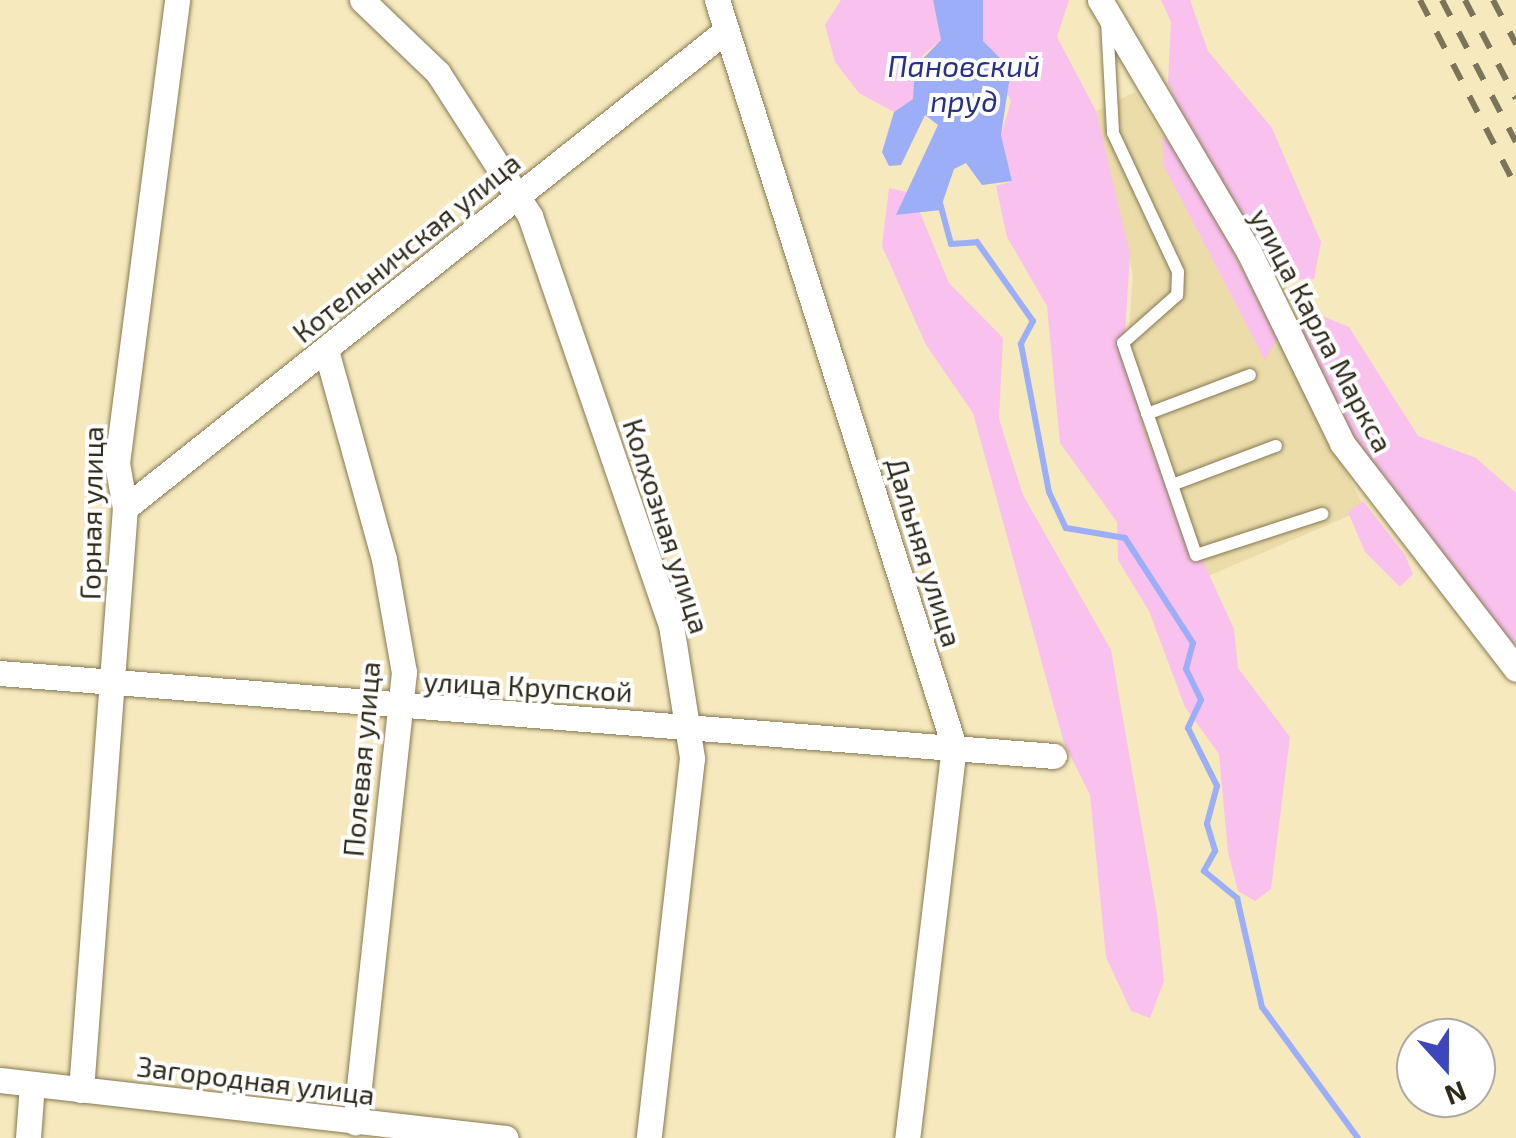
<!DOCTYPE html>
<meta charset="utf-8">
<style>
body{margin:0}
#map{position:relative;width:1516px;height:1138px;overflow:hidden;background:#f6e9be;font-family:"Exo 2",sans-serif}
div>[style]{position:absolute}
.built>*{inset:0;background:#ebdcaa}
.green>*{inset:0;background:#f9c1ee}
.water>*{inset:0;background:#9caef7}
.stream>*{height:6px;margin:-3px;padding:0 3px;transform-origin:3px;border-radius:3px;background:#9caef7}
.roads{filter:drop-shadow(0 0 2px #857952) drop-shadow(0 0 2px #857952)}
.service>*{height:12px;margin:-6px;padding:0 6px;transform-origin:6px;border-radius:6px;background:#fff}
.minor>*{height:25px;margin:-12.5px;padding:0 12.5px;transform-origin:12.5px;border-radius:12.5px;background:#fff}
.rail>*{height:6px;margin-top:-3px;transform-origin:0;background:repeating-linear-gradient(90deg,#7c7459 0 18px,transparent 0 36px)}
span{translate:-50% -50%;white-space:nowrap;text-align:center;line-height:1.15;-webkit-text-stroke:8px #fff;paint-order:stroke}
.street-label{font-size:28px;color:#2f2a19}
.water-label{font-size:30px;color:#293183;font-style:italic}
.north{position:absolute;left:1396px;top:1018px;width:100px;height:100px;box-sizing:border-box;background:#fff;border:2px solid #acaaa3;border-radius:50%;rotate:159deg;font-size:28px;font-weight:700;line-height:40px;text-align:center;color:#2f2a19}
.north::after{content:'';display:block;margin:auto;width:35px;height:45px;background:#3c47bb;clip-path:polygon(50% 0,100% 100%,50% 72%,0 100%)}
</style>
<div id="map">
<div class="built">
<div style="clip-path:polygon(1135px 92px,1244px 271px,1365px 509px,1208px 576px,1145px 435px,1127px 355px,1133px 275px,1096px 111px)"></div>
</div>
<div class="green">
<div style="clip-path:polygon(841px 0,933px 0,941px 40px,923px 55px,913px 99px,894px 112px,859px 93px,835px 62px,825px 25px)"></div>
<div style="clip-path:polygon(983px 0,1069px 0,1057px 37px,1096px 111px,1130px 254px,1125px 334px,1145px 435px,1234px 629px,1238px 668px,1290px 737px,1271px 889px,1255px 901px,1238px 891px,1228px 852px,1219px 754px,1185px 707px,1149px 611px,1118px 560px,1117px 522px,1060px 443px,1047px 306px,1007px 237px,996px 186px,1012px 181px,1001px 135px,1011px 101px,983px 41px)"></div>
<div style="clip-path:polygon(1161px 0,1190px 0,1208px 51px,1272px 128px,1321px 242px,1314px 279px,1279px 280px,1219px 199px,1168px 83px,1171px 22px)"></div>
<div style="clip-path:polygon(1162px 137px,1177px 148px,1279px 336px,1265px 360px,1164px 166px)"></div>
<div style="clip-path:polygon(889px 188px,912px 193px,949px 283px,1003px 338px,999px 419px,1023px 495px,1111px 650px,1157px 914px,1164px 981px,1150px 1018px,1131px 1011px,1106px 957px,1090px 795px,1064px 743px,973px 413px,926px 345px,882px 246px)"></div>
<div style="clip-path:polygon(1315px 313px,1349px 327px,1418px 436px,1476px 458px,1516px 493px,1516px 646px,1379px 488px,1304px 344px,1300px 324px)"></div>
<div style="clip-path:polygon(1363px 501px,1405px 555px,1413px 574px,1400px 587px,1365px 552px,1348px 512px)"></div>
</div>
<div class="water">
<div style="clip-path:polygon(933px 0,983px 0,983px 41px,1011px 69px,1001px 135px,1012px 181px,982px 185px,966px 163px,954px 169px,940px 210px,896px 215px,938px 125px,925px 115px,901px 165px,889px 166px,882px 152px,894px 112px,913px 99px,915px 67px,941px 40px)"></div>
</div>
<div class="stream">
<div style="left:940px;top:203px;width:42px;rotate:75deg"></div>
<div style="left:951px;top:244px;width:26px;rotate:-4deg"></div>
<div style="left:977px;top:242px;width:97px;rotate:54.7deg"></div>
<div style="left:1033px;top:321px;width:26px;rotate:118deg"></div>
<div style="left:1021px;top:344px;width:151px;rotate:79.3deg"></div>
<div style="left:1049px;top:492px;width:40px;rotate:65deg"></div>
<div style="left:1066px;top:528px;width:60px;rotate:9.6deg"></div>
<div style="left:1125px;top:538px;width:125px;rotate:57.1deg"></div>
<div style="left:1193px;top:643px;width:27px;rotate:105deg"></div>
<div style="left:1186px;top:669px;width:34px;rotate:64deg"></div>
<div style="left:1201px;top:700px;width:31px;rotate:115deg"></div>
<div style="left:1188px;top:728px;width:65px;rotate:63.4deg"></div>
<div style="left:1217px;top:786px;width:39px;rotate:105deg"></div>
<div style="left:1207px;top:824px;width:28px;rotate:73deg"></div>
<div style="left:1215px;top:851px;width:23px;rotate:119deg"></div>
<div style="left:1204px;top:871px;width:43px;rotate:39.3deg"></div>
<div style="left:1237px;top:898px;width:112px;rotate:77.1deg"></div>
<div style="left:1262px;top:1007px;width:162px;rotate:53.8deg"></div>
</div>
<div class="roads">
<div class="service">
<div style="left:1107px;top:21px;width:112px;rotate:86.9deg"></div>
<div style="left:1113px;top:133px;width:153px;rotate:64.9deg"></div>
<div style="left:1178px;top:272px;width:23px;rotate:92deg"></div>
<div style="left:1177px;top:295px;width:72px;rotate:138.4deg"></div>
<div style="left:1123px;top:343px;width:224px;rotate:71deg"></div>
<div style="left:1196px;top:555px;width:133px;rotate:-18deg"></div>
<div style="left:1147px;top:414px;width:110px;rotate:-20.7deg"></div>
<div style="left:1172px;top:485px;width:111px;rotate:-20.6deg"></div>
</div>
<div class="minor">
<div style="left:362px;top:0;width:105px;rotate:43.8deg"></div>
<div style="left:438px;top:73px;width:170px;rotate:57.2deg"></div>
<div style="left:530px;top:216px;width:433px;rotate:71deg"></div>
<div style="left:671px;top:625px;width:135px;rotate:81deg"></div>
<div style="left:692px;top:758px;width:382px;rotate:96.5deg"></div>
<div style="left:717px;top:0;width:783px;rotate:72.38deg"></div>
<div style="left:954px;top:746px;width:395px;rotate:96.8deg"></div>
<div style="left:1100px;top:0;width:293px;rotate:59.4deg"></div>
<div style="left:1249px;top:252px;width:212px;rotate:64deg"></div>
<div style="left:1342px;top:443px;width:285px;rotate:52.4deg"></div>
<div style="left:326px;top:350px;width:217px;rotate:74.5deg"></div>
<div style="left:384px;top:559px;width:115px;rotate:80deg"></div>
<div style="left:404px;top:672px;width:453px;rotate:96.2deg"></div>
<div style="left:125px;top:508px;width:765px;rotate:-38.47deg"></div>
<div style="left:0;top:673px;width:1057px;rotate:4.5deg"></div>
<div style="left:0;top:1080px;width:509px;rotate:6.54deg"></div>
<div style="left:81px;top:1090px;width:584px;rotate:-85.68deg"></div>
<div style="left:125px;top:508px;width:46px;rotate:-100.1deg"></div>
<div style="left:117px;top:463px;width:467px;rotate:-82.6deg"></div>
<div style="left:28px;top:1138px;width:54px;rotate:-85.8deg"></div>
</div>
</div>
<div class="rail">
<div style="left:1420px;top:0;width:210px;rotate:62.8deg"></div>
<div style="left:1442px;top:0;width:160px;rotate:62.5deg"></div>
<div style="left:1465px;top:0;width:111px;rotate:62.7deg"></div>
<div style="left:1493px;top:0;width:50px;rotate:62.4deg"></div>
</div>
<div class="street-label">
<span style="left:406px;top:247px;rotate:-39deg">Котельничская улица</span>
<span style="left:1322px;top:330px;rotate:62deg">улица Карла Маркса</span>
<span style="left:91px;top:513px;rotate:-89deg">Горная улица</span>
<span style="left:667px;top:526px;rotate:72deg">Колхозная улица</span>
<span style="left:925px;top:552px;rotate:73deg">Дальняя улица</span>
<span style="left:528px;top:686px;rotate:3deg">улица Крупской</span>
<span style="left:361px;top:759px;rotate:-85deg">Полевая улица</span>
<span style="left:256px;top:1080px;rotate:7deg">Загородная улица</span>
</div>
<div class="water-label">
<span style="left:964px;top:82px">Пановский<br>пруд</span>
</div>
<div class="north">N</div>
</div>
